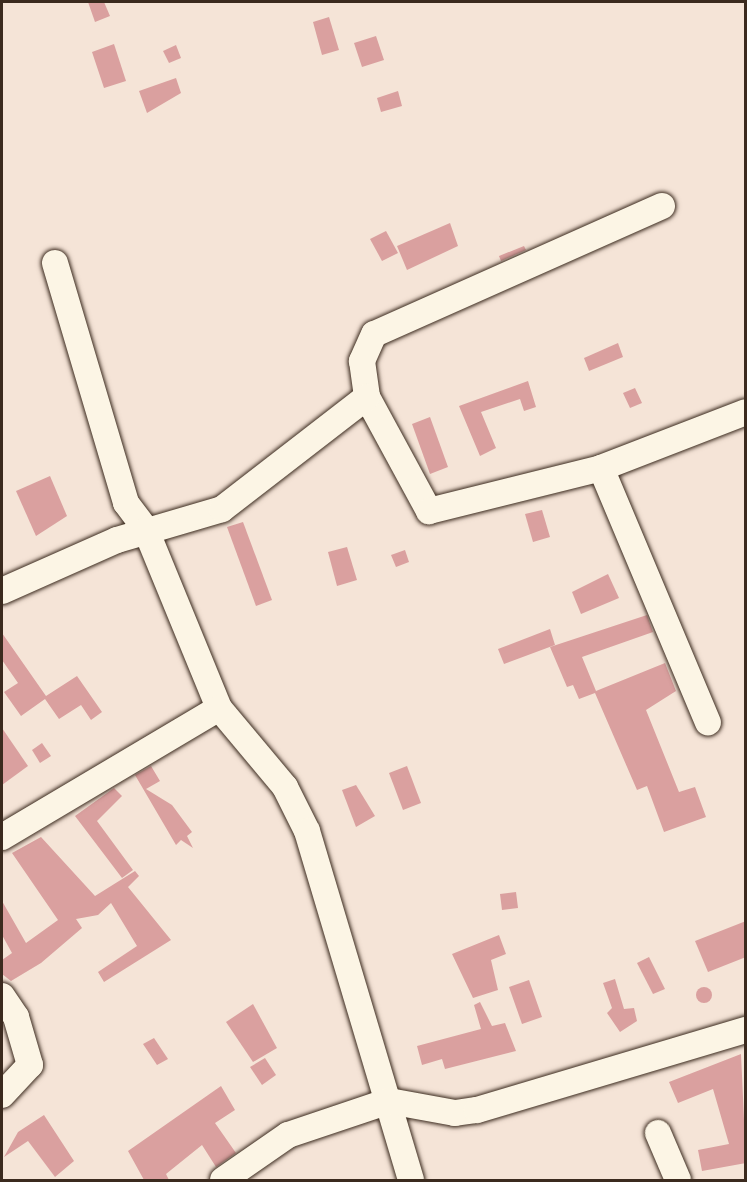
<!DOCTYPE html>
<style>
body{margin:0}
#map{position:relative;width:747px;height:1182px;overflow:hidden;background:#f5e4d7;font-family:"Architects Daughter",sans-serif}
div>[style]{position:absolute}
.building>*{inset:0;background:#daa09f}
.round{border-radius:50%}
.roads{filter:drop-shadow(0 0 2px #3b2a1e) drop-shadow(0 0 2px #3b2a1e)}
.minor>*{height:26px;margin:-13px;padding:0 13px;transform-origin:13px;border-radius:13px;background:#fcf5e5}
span{translate:-50% -50%;white-space:nowrap;text-align:center;line-height:1.15;-webkit-text-stroke:4.5px #fcf5e5;paint-order:stroke}
.frame{position:absolute;inset:0;border:3px solid #3b2a1e;pointer-events:none}
</style>
<div id="map">
<div class="building">
<div style="clip-path:polygon(88px 2px,104px 2px,110px 16px,95px 22px)"></div>
<div style="clip-path:polygon(329px 17px,339px 50px,322px 55px,313px 22px)"></div>
<div style="clip-path:polygon(376px 36px,384px 60px,362px 67px,354px 43px)"></div>
<div style="clip-path:polygon(114px 44px,126px 81px,104px 88px,92px 52px)"></div>
<div style="clip-path:polygon(176px 45px,181px 58px,169px 63px,163px 51px)"></div>
<div style="clip-path:polygon(176px 78px,181px 93px,147px 113px,139px 91px)"></div>
<div style="clip-path:polygon(398px 91px,402px 106px,381px 112px,377px 98px)"></div>
<div style="clip-path:polygon(450px 223px,458px 246px,407px 270px,397px 246px)"></div>
<div style="clip-path:polygon(386px 231px,398px 253px,382px 261px,370px 239px)"></div>
<div style="clip-path:polygon(524px 246px,526px 250px,501px 261px,499px 256px)"></div>
<div style="clip-path:polygon(618px 343px,623px 357px,589px 371px,584px 358px)"></div>
<div style="clip-path:polygon(528px 381px,536px 407px,524px 411px,520px 399px,481px 412px,496px 448px,480px 456px,459px 406px)"></div>
<div style="clip-path:polygon(635px 388px,642px 403px,630px 408px,623px 393px)"></div>
<div style="clip-path:polygon(430px 417px,448px 467px,430px 474px,412px 424px)"></div>
<div style="clip-path:polygon(50px 476px,67px 516px,36px 536px,16px 491px)"></div>
<div style="clip-path:polygon(542px 510px,550px 537px,533px 542px,525px 514px)"></div>
<div style="clip-path:polygon(243px 522px,272px 600px,256px 606px,227px 527px)"></div>
<div style="clip-path:polygon(347px 547px,357px 580px,337px 586px,328px 552px)"></div>
<div style="clip-path:polygon(405px 550px,409px 562px,396px 567px,391px 555px)"></div>
<div style="clip-path:polygon(608px 574px,619px 598px,581px 614px,572px 592px)"></div>
<div style="clip-path:polygon(647px 615px,653px 632px,582px 657px,596px 691px,665px 663px,676px 691px,646px 710px,679px 792px,695px 787px,706px 817px,664px 832px,647px 786px,637px 790px,595px 693px,579px 699px,573px 685px,567px 687px,550px 647px)"></div>
<div style="clip-path:polygon(550px 629px,555px 645px,504px 664px,498px 649px)"></div>
<div style="clip-path:polygon(2px 633px,46px 696px,77px 676px,102px 712px,91px 720px,81px 705px,59px 719px,45px 699px,21px 716px,4px 692px,18px 683px,2px 660px)"></div>
<div style="clip-path:polygon(2px 728px,28px 766px,2px 785px)"></div>
<div style="clip-path:polygon(42px 743px,51px 756px,40px 763px,32px 750px)"></div>
<div style="clip-path:polygon(151px 766px,160px 781px,146px 789px,172px 805px,192px 832px,187px 836px,193px 848px,181px 840px,176px 845px,135px 775px)"></div>
<div style="clip-path:polygon(407px 766px,421px 803px,403px 810px,389px 773px)"></div>
<div style="clip-path:polygon(356px 785px,375px 816px,356px 827px,342px 790px)"></div>
<div style="clip-path:polygon(114px 788px,122px 796px,97px 821px,133px 870px,122px 878px,75px 816px)"></div>
<div style="clip-path:polygon(41px 837px,95px 896px,135px 871px,139px 876px,128px 887px,171px 940px,104px 982px,98px 972px,137px 946px,111px 903px,98px 915px,76px 919px,82px 928px,41px 963px,11px 981px,2px 974px,2px 960px,12px 953px,2px 935px,2px 901px,26px 943px,58px 920px,12px 853px)"></div>
<div style="clip-path:polygon(516px 892px,518px 908px,502px 910px,500px 894px)"></div>
<div style="clip-path:polygon(746px 921px,746px 957px,708px 972px,695px 941px)"></div>
<div style="clip-path:polygon(499px 935px,506px 954px,491px 960px,498px 990px,473px 998px,452px 954px)"></div>
<div style="clip-path:polygon(649px 957px,665px 989px,653px 994px,637px 963px)"></div>
<div style="clip-path:polygon(615px 979px,624px 1009px,634px 1008px,637px 1021px,620px 1032px,607px 1013px,612px 1008px,603px 983px)"></div>
<div style="clip-path:polygon(529px 980px,542px 1017px,522px 1024px,509px 987px)"></div>
<div class="round" style="left:696px;top:987px;width:16px;height:16px"></div>
<div style="clip-path:polygon(480px 1002px,492px 1026px,505px 1023px,516px 1051px,445px 1069px,442px 1059px,422px 1065px,417px 1046px,481px 1029px,474px 1005px)"></div>
<div style="clip-path:polygon(253px 1004px,277px 1048px,253px 1062px,226px 1022px)"></div>
<div style="clip-path:polygon(154px 1038px,168px 1059px,157px 1065px,143px 1044px)"></div>
<div style="clip-path:polygon(741px 1054px,746px 1163px,702px 1171px,698px 1150px,729px 1144px,713px 1089px,678px 1103px,669px 1082px)"></div>
<div style="clip-path:polygon(265px 1058px,276px 1075px,262px 1085px,250px 1067px)"></div>
<div style="clip-path:polygon(221px 1086px,235px 1110px,215px 1123px,236px 1153px,216px 1167px,202px 1145px,166px 1174px,169px 1180px,144px 1180px,128px 1151px)"></div>
<div style="clip-path:polygon(44px 1115px,74px 1161px,55px 1177px,28px 1141px,4px 1157px,18px 1132px)"></div>
</div>
<div class="roads">
<div class="minor">
<div style="left:662px;top:206px;width:315px;rotate:156deg"></div>
<div style="left:374px;top:334px;width:30px;rotate:114deg"></div>
<div style="left:362px;top:361px;width:36px;rotate:82deg"></div>
<div style="left:367px;top:397px;width:130px;rotate:61.5deg"></div>
<div style="left:429px;top:511px;width:177px;rotate:-14deg"></div>
<div style="left:601px;top:468px;width:155px;rotate:-21.1deg"></div>
<div style="left:55px;top:263px;width:250px;rotate:73.5deg"></div>
<div style="left:126px;top:503px;width:34px;rotate:53deg"></div>
<div style="left:146px;top:530px;width:192px;rotate:67.7deg"></div>
<div style="left:219px;top:708px;width:103px;rotate:50.1deg"></div>
<div style="left:285px;top:787px;width:49px;rotate:63.4deg"></div>
<div style="left:307px;top:831px;width:364px;rotate:73.4deg"></div>
<div style="left:601px;top:468px;width:276px;rotate:67.2deg"></div>
<div style="left:2px;top:591px;width:126px;rotate:-23.9deg"></div>
<div style="left:117px;top:540px;width:109px;rotate:-16.4deg"></div>
<div style="left:222px;top:509px;width:183px;rotate:-37.7deg"></div>
<div style="left:2px;top:837px;width:252px;rotate:-30.7deg"></div>
<div style="left:2px;top:996px;width:25px;rotate:56deg"></div>
<div style="left:16px;top:1017px;width:50px;rotate:73.7deg"></div>
<div style="left:30px;top:1065px;width:41px;rotate:133deg"></div>
<div style="left:658px;top:1133px;width:51px;rotate:66.9deg"></div>
<div style="left:223px;top:1180px;width:79px;rotate:-34.7deg"></div>
<div style="left:288px;top:1135px;width:107px;rotate:-18.6deg"></div>
<div style="left:389px;top:1101px;width:67px;rotate:10.3deg"></div>
<div style="left:455px;top:1113px;width:22px;rotate:-8deg"></div>
<div style="left:477px;top:1110px;width:281px;rotate:-16.6deg"></div>
</div>
</div>
<div class="frame"></div>
</div>
